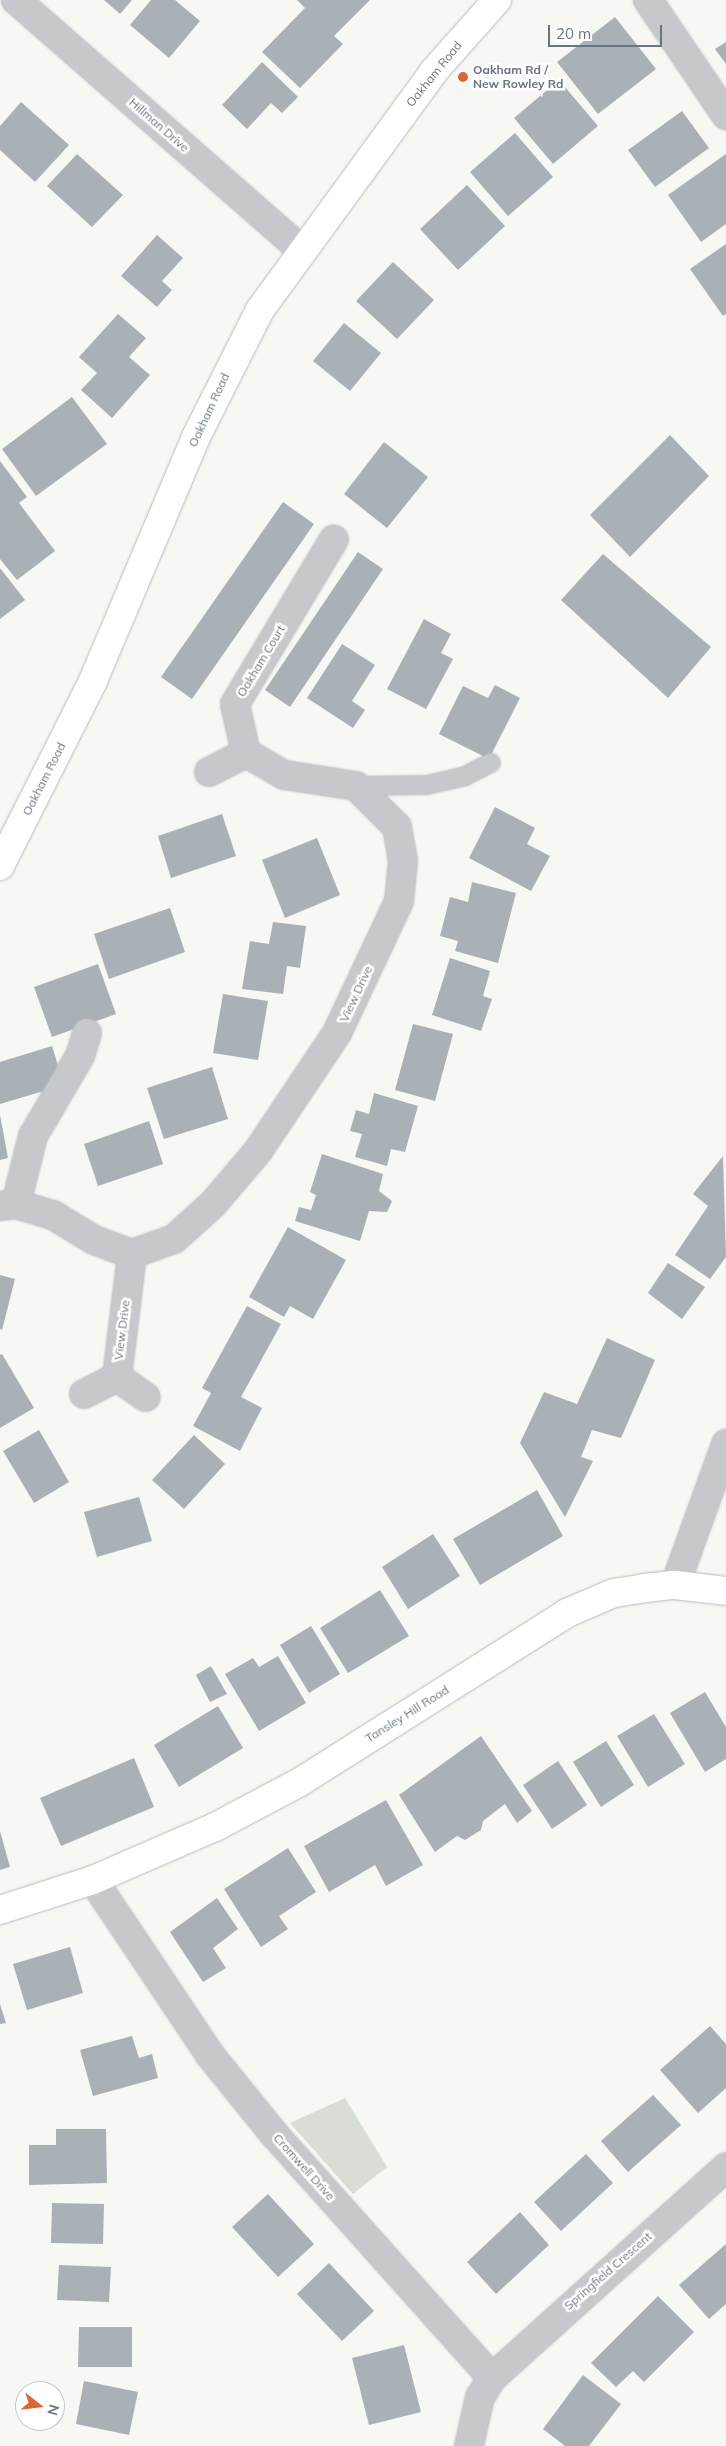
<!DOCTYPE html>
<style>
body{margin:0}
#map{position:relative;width:726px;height:2446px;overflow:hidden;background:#f7f7f4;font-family:Mulish,sans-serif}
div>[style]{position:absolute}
.green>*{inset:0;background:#d8ded5}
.building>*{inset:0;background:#aab1b6}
.roads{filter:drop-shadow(0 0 1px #b6babe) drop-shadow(0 0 1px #b6babe)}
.lane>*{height:18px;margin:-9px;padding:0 9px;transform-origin:9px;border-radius:9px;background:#c6c8cc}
.street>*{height:28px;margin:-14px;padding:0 14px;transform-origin:14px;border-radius:14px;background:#c6c8cc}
.secondary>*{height:28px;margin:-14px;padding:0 14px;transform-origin:14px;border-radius:14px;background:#fff}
.dots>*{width:14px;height:14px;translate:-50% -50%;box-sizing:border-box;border:2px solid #fff;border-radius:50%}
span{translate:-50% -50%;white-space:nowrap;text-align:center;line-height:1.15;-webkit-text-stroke:5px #fff;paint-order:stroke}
.poi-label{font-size:12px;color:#687583;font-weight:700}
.left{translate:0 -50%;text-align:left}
.street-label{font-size:12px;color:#687583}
.north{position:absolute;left:15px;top:2381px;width:50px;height:50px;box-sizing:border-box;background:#fff;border:1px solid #c3c8cd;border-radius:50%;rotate:106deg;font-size:14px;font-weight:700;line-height:20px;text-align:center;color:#687583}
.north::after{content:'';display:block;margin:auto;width:18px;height:22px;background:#d96832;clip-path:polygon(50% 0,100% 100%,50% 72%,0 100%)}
.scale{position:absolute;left:548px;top:25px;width:114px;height:22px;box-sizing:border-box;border:2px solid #687583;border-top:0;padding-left:6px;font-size:15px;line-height:18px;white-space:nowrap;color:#687583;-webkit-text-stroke:4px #fff;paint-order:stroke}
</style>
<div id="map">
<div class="green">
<div style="clip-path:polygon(345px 2098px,387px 2167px,353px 2194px,290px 2123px)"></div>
</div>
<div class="building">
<div style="clip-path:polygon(104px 0,132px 0,120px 14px)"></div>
<div style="clip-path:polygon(151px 0,175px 0,200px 21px,169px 58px,130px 25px)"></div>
<div style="clip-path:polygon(297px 0,370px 0,334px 36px,343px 44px,300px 88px,262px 52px,305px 8px)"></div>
<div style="clip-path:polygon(615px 17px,656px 69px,598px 114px,557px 62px)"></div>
<div style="clip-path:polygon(726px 42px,726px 64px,715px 49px)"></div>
<div style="clip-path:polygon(262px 62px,298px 97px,282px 113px,271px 103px,247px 129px,222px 105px)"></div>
<div style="clip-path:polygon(559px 80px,598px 126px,553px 164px,514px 118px)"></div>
<div style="clip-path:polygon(21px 102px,69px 145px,35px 182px,0 150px,0 126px)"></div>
<div style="clip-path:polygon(682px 111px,709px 148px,655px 187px,628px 150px)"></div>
<div style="clip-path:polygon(515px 133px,553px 177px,508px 216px,470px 172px)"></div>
<div style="clip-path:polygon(77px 154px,123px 195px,92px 227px,47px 186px)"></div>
<div style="clip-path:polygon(726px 154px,726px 224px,701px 242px,668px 195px)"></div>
<div style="clip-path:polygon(467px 185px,505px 226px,458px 270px,420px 229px)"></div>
<div style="clip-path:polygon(157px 235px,183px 258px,162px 281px,172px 290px,157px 307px,121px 276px)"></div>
<div style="clip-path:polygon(726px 244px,726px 314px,723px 316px,690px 269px)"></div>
<div style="clip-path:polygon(393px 262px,434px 300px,397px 339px,356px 301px)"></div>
<div style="clip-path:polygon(118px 314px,146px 338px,129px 357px,150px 375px,112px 418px,81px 390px,97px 373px,79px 357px)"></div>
<div style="clip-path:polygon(344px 323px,381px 353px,350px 391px,313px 361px)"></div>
<div style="clip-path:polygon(72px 397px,107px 444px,36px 496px,2px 449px)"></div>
<div style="clip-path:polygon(670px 435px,709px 476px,630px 557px,590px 515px)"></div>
<div style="clip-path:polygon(384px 442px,428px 477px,387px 528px,344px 494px)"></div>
<div style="clip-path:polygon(0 461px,27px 497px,19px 503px,55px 551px,17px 580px,0 559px)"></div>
<div style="clip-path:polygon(283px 502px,314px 524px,192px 699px,161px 677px)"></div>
<div style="clip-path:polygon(358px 552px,383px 569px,290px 707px,265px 690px)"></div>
<div style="clip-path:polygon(603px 554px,711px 647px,668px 698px,561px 600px)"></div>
<div style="clip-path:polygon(0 568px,25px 600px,0 619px)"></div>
<div style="clip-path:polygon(424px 619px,451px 634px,441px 653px,453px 659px,426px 709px,387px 689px)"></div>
<div style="clip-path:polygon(342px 644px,375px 665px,352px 701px,365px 710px,353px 728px,307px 698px)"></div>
<div style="clip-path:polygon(495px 685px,520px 698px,489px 759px,439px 734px,463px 686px,488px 698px)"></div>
<div style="clip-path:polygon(495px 807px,535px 828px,527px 844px,550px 856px,531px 891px,469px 858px)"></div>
<div style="clip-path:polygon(222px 814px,236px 856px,171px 878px,158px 836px)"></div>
<div style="clip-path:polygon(317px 838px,340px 895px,285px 918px,262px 860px)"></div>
<div style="clip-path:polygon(472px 882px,516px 893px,498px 963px,455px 951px,458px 941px,440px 936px,450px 897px,468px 902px)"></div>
<div style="clip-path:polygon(170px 908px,185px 952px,109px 979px,94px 934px)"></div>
<div style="clip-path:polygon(273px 922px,306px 926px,300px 968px,287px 966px,283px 994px,242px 989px,250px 941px,269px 944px)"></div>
<div style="clip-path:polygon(450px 958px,490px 971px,483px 996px,492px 999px,481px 1031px,432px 1015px)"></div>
<div style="clip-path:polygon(98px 964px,116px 1014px,52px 1037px,34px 987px)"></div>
<div style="clip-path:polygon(223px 994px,268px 1001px,258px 1060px,213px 1053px)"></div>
<div style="clip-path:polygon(413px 1024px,453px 1034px,435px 1101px,395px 1090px)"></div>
<div style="clip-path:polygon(52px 1046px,64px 1085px,0 1104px,0 1062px)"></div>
<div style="clip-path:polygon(212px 1067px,228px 1119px,164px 1139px,147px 1088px)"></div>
<div style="clip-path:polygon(374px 1093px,418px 1106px,405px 1152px,391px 1149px,387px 1166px,355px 1157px,362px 1134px,350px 1131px,356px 1110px,369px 1114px)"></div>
<div style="clip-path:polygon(0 1115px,8px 1158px,0 1160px)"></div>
<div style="clip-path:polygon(149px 1121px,163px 1164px,98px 1186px,84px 1144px)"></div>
<div style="clip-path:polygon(322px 1154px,383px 1174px,379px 1191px,392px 1201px,387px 1212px,369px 1211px,360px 1241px,295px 1221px,299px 1207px,311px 1210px,316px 1195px,310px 1192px)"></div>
<div style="clip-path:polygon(723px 1156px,726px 1257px,710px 1279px,675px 1255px,708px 1206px,693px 1194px)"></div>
<div style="clip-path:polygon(288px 1227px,346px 1260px,313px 1319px,290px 1306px,284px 1317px,249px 1297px)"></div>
<div style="clip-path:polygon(668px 1263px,705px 1287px,682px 1319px,648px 1293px)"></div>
<div style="clip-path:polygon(0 1275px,15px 1279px,2px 1330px,0 1329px)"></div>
<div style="clip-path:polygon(247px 1306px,281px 1324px,241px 1397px,262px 1408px,240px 1451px,193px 1426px,211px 1393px,202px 1388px)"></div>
<div style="clip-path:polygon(607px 1338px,655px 1360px,621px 1438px,592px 1430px,581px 1457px,593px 1461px,565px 1517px,520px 1443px,544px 1392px,577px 1404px)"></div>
<div style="clip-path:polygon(2px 1354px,34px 1408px,0 1428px,0 1355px)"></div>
<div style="clip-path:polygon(39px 1430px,69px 1482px,34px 1503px,3px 1451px)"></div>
<div style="clip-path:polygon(194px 1435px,225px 1464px,184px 1509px,152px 1480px)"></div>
<div style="clip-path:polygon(537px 1490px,563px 1536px,480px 1585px,453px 1539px)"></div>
<div style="clip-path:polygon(139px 1497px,152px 1541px,97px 1557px,84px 1512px)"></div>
<div style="clip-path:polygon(433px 1534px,460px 1576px,408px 1609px,382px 1567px)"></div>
<div style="clip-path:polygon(380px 1590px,409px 1636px,348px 1673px,320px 1628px)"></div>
<div style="clip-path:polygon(311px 1626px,340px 1674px,309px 1693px,280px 1645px)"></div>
<div style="clip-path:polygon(278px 1656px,306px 1703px,259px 1731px,225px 1674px,253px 1658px,259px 1667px)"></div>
<div style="clip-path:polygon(211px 1666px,227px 1694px,210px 1702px,196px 1675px)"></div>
<div style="clip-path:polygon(705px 1692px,726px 1727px,726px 1759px,705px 1772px,670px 1713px)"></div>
<div style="clip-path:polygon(218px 1706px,243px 1748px,179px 1787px,154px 1745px)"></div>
<div style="clip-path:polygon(654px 1714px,685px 1764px,648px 1787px,617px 1736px)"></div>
<div style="clip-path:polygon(481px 1736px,532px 1811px,517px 1823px,505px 1804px,483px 1821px,481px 1830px,465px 1840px,457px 1836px,435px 1852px,399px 1795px)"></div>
<div style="clip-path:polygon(606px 1741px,634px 1785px,601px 1807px,573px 1762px)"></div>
<div style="clip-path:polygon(134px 1758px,154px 1807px,61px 1846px,40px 1798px)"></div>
<div style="clip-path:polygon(558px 1761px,587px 1805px,552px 1829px,523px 1785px)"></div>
<div style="clip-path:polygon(386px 1800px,423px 1865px,386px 1886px,375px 1865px,329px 1892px,304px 1846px)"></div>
<div style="clip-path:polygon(0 1831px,10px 1867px,0 1870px)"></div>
<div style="clip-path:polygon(288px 1848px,316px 1892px,279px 1916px,288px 1929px,261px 1947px,224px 1889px)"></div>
<div style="clip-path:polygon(217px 1898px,238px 1929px,213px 1948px,226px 1968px,203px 1982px,170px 1932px)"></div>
<div style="clip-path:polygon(70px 1947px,83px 1993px,27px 2010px,13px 1964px)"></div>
<div style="clip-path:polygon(0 2004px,6px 2023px,0 2024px)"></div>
<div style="clip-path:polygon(710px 2026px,726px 2044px,726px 2088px,698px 2113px,660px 2070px)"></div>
<div style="clip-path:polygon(132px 2036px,139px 2058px,152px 2054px,158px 2078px,93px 2096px,80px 2050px)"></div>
<div style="clip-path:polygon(653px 2095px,681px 2125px,628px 2172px,601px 2141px)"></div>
<div style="clip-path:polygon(56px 2129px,106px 2129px,107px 2183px,29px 2185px,29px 2145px,56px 2145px)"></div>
<div style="clip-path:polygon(586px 2154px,613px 2183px,561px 2231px,534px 2202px)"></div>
<div style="clip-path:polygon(268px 2194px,314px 2244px,278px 2277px,232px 2227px)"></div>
<div style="clip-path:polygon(52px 2203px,104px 2204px,103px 2244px,51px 2243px)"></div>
<div style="clip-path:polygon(520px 2212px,549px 2245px,496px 2294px,467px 2262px)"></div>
<div style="clip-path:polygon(726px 2244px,726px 2304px,709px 2319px,679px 2285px)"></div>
<div style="clip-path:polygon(329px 2263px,374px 2311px,342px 2341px,297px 2294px)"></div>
<div style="clip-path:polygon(59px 2265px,111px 2267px,109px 2302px,57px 2300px)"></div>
<div style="clip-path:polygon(658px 2296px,694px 2332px,644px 2382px,633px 2371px,616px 2387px,591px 2363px)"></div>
<div style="clip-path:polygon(79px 2327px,132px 2327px,132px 2367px,78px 2367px)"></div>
<div style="clip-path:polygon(404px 2345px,421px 2412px,369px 2425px,352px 2358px)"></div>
<div style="clip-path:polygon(583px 2375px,621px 2404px,589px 2446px,565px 2446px,543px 2429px)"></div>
<div style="clip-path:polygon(84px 2381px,138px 2392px,129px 2435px,76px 2424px)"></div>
</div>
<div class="roads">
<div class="lane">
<div style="left:356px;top:786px;width:71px;rotate:-0.8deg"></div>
<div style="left:427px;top:785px;width:39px;rotate:-13deg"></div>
<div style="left:465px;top:776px;width:29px;rotate:-27deg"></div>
</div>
<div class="street">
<div style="left:16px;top:0;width:380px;rotate:41.2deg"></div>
<div style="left:648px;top:0;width:139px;rotate:55.9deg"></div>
<div style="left:209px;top:772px;width:42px;rotate:-27.2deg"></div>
<div style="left:246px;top:753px;width:50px;rotate:-102.7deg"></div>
<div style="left:235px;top:704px;width:192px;rotate:-59deg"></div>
<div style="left:16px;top:1204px;width:70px;rotate:-76deg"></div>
<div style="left:33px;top:1136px;width:93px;rotate:-59.6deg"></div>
<div style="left:80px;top:1056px;width:24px;rotate:-73deg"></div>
<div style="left:0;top:1206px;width:16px;rotate:-7deg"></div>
<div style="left:16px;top:1204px;width:39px;rotate:17deg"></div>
<div style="left:53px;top:1215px;width:48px;rotate:31.4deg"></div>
<div style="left:94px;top:1240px;width:40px;rotate:20.2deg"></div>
<div style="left:132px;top:1254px;width:45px;rotate:-19.7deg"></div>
<div style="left:174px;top:1239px;width:52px;rotate:-41.9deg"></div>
<div style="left:213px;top:1204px;width:70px;rotate:-49.7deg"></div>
<div style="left:258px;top:1151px;width:142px;rotate:-56.2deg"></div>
<div style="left:337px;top:1033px;width:146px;rotate:-64.8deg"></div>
<div style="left:399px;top:901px;width:40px;rotate:-84.3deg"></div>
<div style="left:403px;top:861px;width:35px;rotate:-100deg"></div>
<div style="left:397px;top:827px;width:58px;rotate:-135deg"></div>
<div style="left:356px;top:786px;width:73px;rotate:-171.3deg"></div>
<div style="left:284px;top:775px;width:44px;rotate:-149.9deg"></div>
<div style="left:117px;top:1377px;width:124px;rotate:-83deg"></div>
<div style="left:84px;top:1394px;width:37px;rotate:-27deg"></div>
<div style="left:117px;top:1377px;width:35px;rotate:35deg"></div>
<div style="left:675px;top:1585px;width:150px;rotate:-70.1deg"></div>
<div style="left:93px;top:1880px;width:211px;rotate:56.2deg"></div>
<div style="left:210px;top:2055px;width:102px;rotate:51deg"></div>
<div style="left:274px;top:2134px;width:327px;rotate:48.2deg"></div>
<div style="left:492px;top:2378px;width:22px;rotate:122deg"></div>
<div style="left:480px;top:2397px;width:50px;rotate:102.7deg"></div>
<div style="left:492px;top:2378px;width:315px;rotate:-42deg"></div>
</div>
<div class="secondary">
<div style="left:0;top:866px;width:207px;rotate:-63.3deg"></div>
<div style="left:93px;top:681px;width:263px;rotate:-67.1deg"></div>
<div style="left:195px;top:439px;width:144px;rotate:-63.3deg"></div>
<div style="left:260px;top:310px;width:296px;rotate:-53.9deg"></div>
<div style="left:434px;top:71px;width:95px;rotate:-48.4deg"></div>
<div style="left:0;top:1910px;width:98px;rotate:-17.9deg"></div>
<div style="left:93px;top:1880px;width:133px;rotate:-23.5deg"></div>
<div style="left:215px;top:1827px;width:96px;rotate:-27.9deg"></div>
<div style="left:300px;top:1782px;width:316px;rotate:-32.3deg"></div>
<div style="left:567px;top:1613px;width:51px;rotate:-23.1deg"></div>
<div style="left:614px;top:1593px;width:30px;rotate:-9deg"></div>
<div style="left:644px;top:1588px;width:31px;rotate:-6deg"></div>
<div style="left:675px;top:1585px;width:51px;rotate:6.7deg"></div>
</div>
</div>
<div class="dots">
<div style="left:463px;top:77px;background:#d96832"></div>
</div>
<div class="poi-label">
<span class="left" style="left:473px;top:77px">Oakham Rd /<br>New Rowley Rd</span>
</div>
<div class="street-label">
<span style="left:434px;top:74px;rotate:-51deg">Oakham Road</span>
<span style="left:159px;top:125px;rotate:41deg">Hillman Drive</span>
<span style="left:209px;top:410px;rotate:-65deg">Oakham Road</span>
<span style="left:261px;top:661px;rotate:-59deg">Oakham Court</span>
<span style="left:44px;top:779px;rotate:-63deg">Oakham Road</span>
<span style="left:356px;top:994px;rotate:-65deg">View Drive</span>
<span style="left:122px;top:1330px;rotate:-83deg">View Drive</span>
<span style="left:407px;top:1714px;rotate:-32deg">Tansley Hill Road</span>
<span style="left:304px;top:2167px;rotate:48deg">Cromwell Drive</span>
<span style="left:608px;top:2271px;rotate:-41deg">Springfield Crescent</span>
</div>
<div class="north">N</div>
<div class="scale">20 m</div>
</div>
